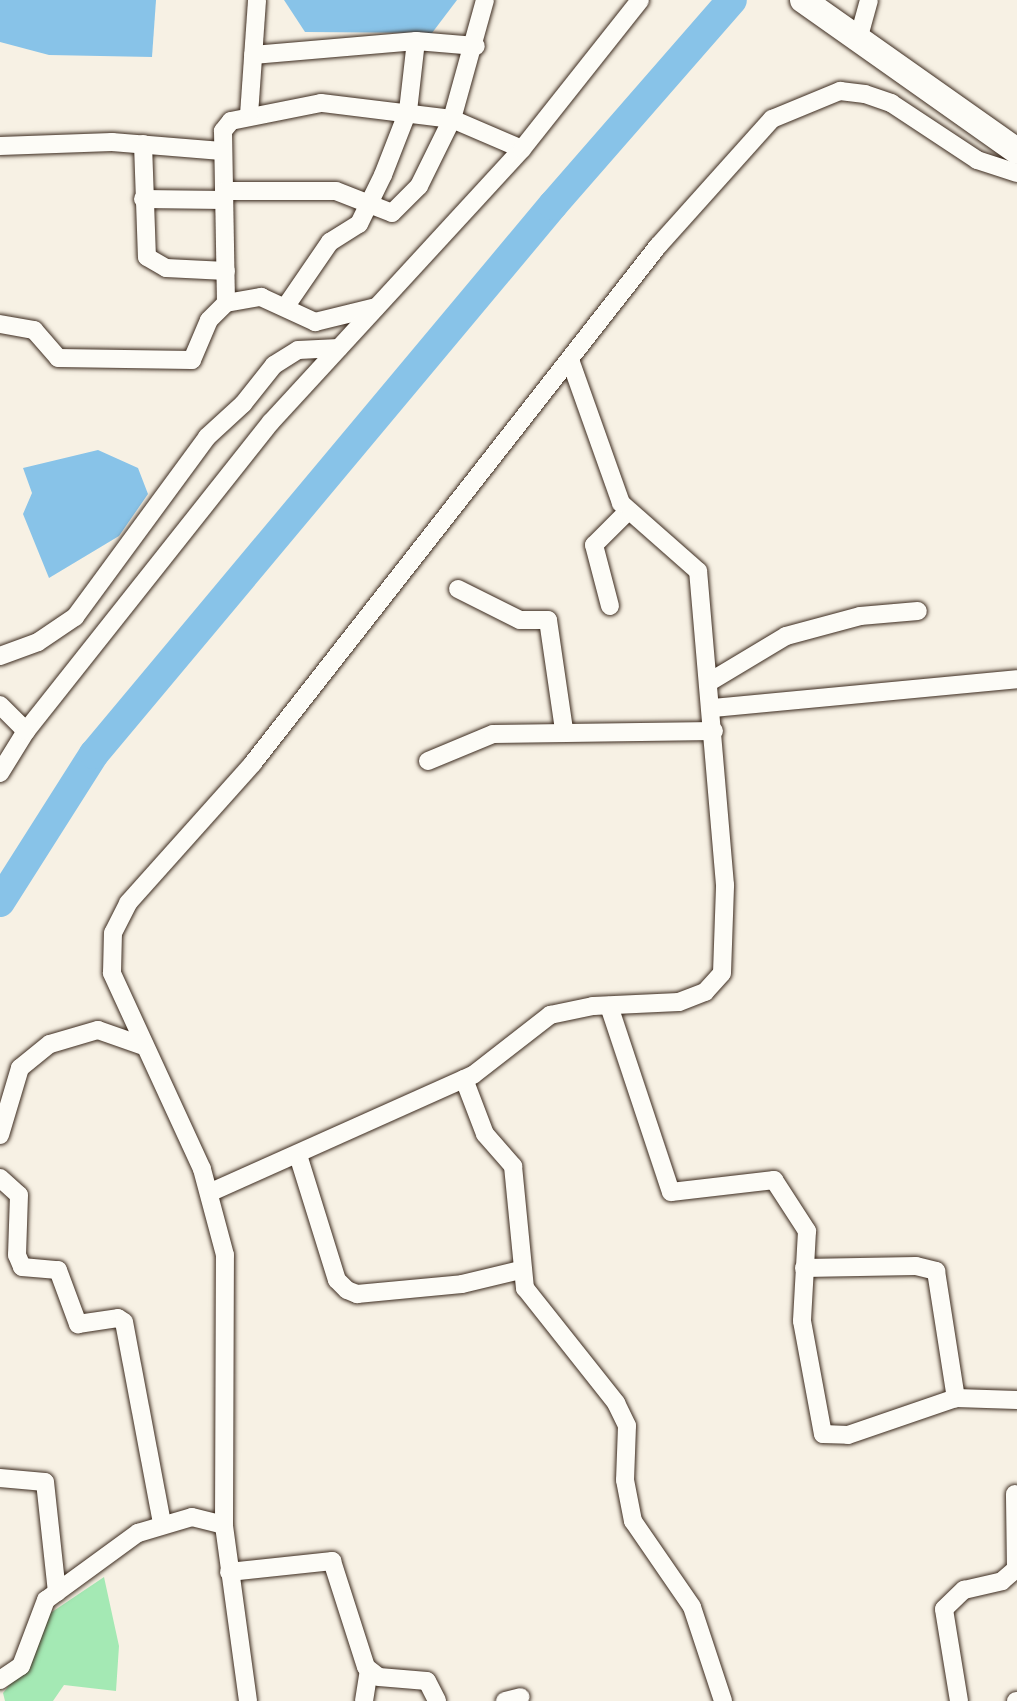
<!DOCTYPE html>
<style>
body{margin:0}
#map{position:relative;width:1017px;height:1701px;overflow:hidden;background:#f7f1e4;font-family:Mynerve,sans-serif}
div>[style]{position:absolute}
.green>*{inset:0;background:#a4e9b4}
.water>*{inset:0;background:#88c3e8}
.river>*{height:30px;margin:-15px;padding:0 15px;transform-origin:15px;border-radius:15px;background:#88c3e8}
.roads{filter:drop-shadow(0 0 2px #3b2a1e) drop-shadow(0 0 2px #3b2a1e)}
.street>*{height:18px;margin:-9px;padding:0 9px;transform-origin:9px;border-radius:9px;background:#fdfcf7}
.secondary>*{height:26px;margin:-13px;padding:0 13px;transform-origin:13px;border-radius:13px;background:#fdfcf7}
span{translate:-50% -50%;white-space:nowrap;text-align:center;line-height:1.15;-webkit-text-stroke:4.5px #fdfcf7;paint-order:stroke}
</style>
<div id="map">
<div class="green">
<div style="clip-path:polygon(104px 1577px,119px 1646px,116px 1691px,64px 1685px,53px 1701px,5px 1701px,3px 1693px,22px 1669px,43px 1618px)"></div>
</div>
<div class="water">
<div style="clip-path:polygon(0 0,156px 0,152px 57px,49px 55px,0 42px)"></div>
<div style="clip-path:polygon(284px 0,457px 0,432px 33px,305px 32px)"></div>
<div style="clip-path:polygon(98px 450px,138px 468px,148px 494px,119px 536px,49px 578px,23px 514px,32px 493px,23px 468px)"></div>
</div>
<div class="river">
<div style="left:0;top:902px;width:175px;rotate:-57.6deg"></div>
<div style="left:94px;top:754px;width:716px;rotate:-50.1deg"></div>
<div style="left:553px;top:205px;width:272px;rotate:-48.9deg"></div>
</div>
<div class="roads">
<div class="street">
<div style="left:485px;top:0;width:123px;rotate:105.5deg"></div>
<div style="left:452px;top:119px;width:132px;rotate:-173deg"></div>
<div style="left:321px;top:103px;width:92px;rotate:168.7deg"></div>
<div style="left:231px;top:121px;width:13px;rotate:129deg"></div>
<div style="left:223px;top:131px;width:60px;rotate:89deg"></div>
<div style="left:224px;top:191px;width:112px"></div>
<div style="left:336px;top:191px;width:60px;rotate:21.4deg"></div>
<div style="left:392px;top:213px;width:38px;rotate:-45deg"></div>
<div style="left:419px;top:186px;width:75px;rotate:-63.8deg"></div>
<div style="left:452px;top:119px;width:76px;rotate:23.2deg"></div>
<div style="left:858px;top:40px;width:41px;rotate:-74.6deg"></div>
<div style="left:253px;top:55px;width:164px;rotate:-4.9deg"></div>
<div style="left:416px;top:41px;width:60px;rotate:4.8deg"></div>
<div style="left:249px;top:115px;width:115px;rotate:-86deg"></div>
<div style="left:143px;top:144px;width:113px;rotate:88deg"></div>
<div style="left:147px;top:257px;width:22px;rotate:30deg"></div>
<div style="left:166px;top:268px;width:60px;rotate:2.9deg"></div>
<div style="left:0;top:146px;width:112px;rotate:-2deg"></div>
<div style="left:112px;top:142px;width:110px;rotate:4.7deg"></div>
<div style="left:143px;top:199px;width:81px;rotate:0.7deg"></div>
<div style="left:226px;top:303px;width:36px;rotate:-10deg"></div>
<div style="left:261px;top:297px;width:60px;rotate:24.8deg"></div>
<div style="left:315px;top:322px;width:63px;rotate:-13.8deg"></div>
<div style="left:286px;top:306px;width:78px;rotate:-55.5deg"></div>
<div style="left:330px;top:242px;width:34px;rotate:-32deg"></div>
<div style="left:359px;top:224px;width:55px;rotate:-63.9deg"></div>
<div style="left:383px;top:175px;width:69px;rotate:-68.7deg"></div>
<div style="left:408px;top:111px;width:70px;rotate:-83.5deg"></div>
<div style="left:0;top:324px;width:35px;rotate:10deg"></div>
<div style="left:34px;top:330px;width:37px;rotate:49deg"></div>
<div style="left:58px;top:358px;width:134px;rotate:0.9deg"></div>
<div style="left:192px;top:360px;width:43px;rotate:-67deg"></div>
<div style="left:209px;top:320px;width:24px;rotate:-45deg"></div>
<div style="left:226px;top:303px;width:112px;rotate:-91deg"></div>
<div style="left:458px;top:589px;width:69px;rotate:26.6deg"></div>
<div style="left:520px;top:620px;width:28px"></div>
<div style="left:548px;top:620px;width:111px;rotate:81.7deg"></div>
<div style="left:610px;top:606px;width:63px;rotate:-104.7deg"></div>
<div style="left:594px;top:545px;width:47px;rotate:-45deg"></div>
<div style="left:0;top:656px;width:40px;rotate:-20.2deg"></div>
<div style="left:38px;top:642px;width:45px;rotate:-34deg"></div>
<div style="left:75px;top:617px;width:223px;rotate:-53.7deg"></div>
<div style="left:207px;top:437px;width:49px;rotate:-42.5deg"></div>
<div style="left:243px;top:404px;width:50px;rotate:-51.5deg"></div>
<div style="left:274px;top:365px;width:28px;rotate:-32deg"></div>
<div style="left:298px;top:350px;width:41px;rotate:-2.8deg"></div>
<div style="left:711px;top:681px;width:87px;rotate:-31deg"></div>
<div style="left:786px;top:636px;width:77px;rotate:-15.1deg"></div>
<div style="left:860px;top:616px;width:58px;rotate:-4.9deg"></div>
<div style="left:0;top:705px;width:37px;rotate:45deg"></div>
<div style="left:713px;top:708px;width:305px;rotate:-5.4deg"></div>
<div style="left:428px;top:761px;width:70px;rotate:-22.6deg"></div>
<div style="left:493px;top:734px;width:221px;rotate:-0.8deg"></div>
<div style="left:0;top:773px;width:49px;rotate:-58.2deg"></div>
<div style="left:26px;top:731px;width:394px;rotate:-51.6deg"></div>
<div style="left:271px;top:422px;width:371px;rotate:-47.4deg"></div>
<div style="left:522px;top:149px;width:190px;rotate:-51.6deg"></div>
<div style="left:609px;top:1006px;width:196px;rotate:71.6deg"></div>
<div style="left:671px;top:1192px;width:104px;rotate:-6.6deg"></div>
<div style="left:774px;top:1180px;width:61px;rotate:57.1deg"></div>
<div style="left:807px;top:1231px;width:90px;rotate:93.2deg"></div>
<div style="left:802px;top:1321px;width:115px;rotate:79.5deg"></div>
<div style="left:823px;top:1434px;width:25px;rotate:2deg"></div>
<div style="left:848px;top:1435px;width:114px;rotate:-18.9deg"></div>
<div style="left:956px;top:1398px;width:61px;rotate:1.9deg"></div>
<div style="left:464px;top:1079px;width:59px;rotate:69.1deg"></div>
<div style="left:485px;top:1134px;width:43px;rotate:48.8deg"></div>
<div style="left:513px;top:1166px;width:123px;rotate:84.4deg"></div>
<div style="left:525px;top:1288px;width:147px;rotate:51.6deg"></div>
<div style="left:616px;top:1403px;width:25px;rotate:64deg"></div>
<div style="left:627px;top:1426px;width:54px;rotate:92.1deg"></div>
<div style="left:625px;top:1480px;width:42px;rotate:79deg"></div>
<div style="left:633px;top:1521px;width:104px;rotate:55.5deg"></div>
<div style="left:692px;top:1607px;width:99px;rotate:71.7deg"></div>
<div style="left:0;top:1135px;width:70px;rotate:-73.4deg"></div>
<div style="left:20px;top:1068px;width:38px;rotate:-39deg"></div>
<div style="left:50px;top:1044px;width:50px;rotate:-16.3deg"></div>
<div style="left:98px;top:1030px;width:46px;rotate:19.2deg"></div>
<div style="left:298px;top:1155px;width:131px;rotate:72.7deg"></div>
<div style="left:337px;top:1280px;width:14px;rotate:45deg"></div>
<div style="left:347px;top:1290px;width:11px;rotate:22deg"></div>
<div style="left:357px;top:1294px;width:105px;rotate:-5.4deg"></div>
<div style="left:462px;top:1284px;width:60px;rotate:-13.6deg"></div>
<div style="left:0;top:1178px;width:25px;rotate:42deg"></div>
<div style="left:19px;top:1195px;width:60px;rotate:91.9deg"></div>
<div style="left:17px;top:1255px;width:13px;rotate:67deg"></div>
<div style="left:22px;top:1267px;width:36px;rotate:5deg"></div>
<div style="left:58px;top:1270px;width:58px;rotate:69.7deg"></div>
<div style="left:78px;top:1324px;width:40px;rotate:-8.5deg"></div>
<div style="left:118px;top:1318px;width:7px;rotate:34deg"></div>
<div style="left:124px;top:1322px;width:205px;rotate:79.3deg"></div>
<div style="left:211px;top:1192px;width:287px;rotate:-24.1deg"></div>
<div style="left:473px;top:1075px;width:98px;rotate:-37.9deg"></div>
<div style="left:550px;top:1015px;width:44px;rotate:-11.8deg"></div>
<div style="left:593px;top:1006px;width:86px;rotate:-2.7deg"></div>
<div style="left:679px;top:1002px;width:28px;rotate:-21deg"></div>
<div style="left:705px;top:992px;width:25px;rotate:-48deg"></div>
<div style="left:722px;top:973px;width:88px;rotate:-88deg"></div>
<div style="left:725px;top:885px;width:315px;rotate:-94.9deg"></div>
<div style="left:698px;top:571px;width:103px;rotate:-138.6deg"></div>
<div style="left:621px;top:503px;width:152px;rotate:-109.6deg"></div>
<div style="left:804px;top:1268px;width:112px;rotate:-1deg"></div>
<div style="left:916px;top:1266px;width:21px;rotate:14deg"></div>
<div style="left:936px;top:1271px;width:129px;rotate:81.1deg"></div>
<div style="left:0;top:1478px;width:45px;rotate:5.1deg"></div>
<div style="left:45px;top:1482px;width:111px;rotate:83.8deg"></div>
<div style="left:229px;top:1572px;width:104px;rotate:-6.1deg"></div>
<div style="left:332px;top:1561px;width:111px;rotate:72.2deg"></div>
<div style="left:366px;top:1667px;width:16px;rotate:38deg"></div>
<div style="left:379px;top:1677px;width:48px;rotate:4.8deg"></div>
<div style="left:427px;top:1681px;width:22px;rotate:63deg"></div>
<div style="left:0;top:1680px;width:25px;rotate:-34deg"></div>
<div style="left:21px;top:1666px;width:71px;rotate:-69.3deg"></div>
<div style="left:46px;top:1600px;width:114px;rotate:-36.1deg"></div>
<div style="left:138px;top:1533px;width:56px;rotate:-16.5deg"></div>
<div style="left:192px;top:1517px;width:33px;rotate:14deg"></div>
<div style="left:248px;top:1701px;width:178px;rotate:-97.8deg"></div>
<div style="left:224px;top:1525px;width:270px;rotate:-89.8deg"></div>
<div style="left:225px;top:1255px;width:89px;rotate:-105deg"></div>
<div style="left:202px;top:1169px;width:216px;rotate:-114.7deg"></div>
<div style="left:112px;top:973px;width:40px;rotate:-88.6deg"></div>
<div style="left:113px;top:933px;width:34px;rotate:-63deg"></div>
<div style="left:128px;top:903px;width:188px;rotate:-48.2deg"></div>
<div style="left:253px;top:763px;width:657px;rotate:-51.93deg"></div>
<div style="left:658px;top:246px;width:171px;rotate:-48.1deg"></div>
<div style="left:772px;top:119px;width:74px;rotate:-22.4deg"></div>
<div style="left:840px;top:91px;width:25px;rotate:7deg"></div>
<div style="left:865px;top:94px;width:28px;rotate:19deg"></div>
<div style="left:891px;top:103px;width:103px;rotate:33.5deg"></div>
<div style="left:977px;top:160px;width:42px;rotate:18deg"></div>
<div style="left:364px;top:1701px;width:31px;rotate:-81deg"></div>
<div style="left:505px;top:1701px;width:16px;rotate:-14deg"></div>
<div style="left:959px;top:1701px;width:93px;rotate:-99.3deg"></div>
<div style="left:944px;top:1609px;width:28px;rotate:-44deg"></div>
<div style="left:964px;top:1590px;width:39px;rotate:-13deg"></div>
<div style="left:1002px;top:1581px;width:18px;rotate:-41deg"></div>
<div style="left:1016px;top:1569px;width:75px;rotate:-90.8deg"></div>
<div style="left:1016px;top:1701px;width:1px"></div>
</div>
<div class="secondary">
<div style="left:803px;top:0;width:262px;rotate:35.2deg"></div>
</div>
</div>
</div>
